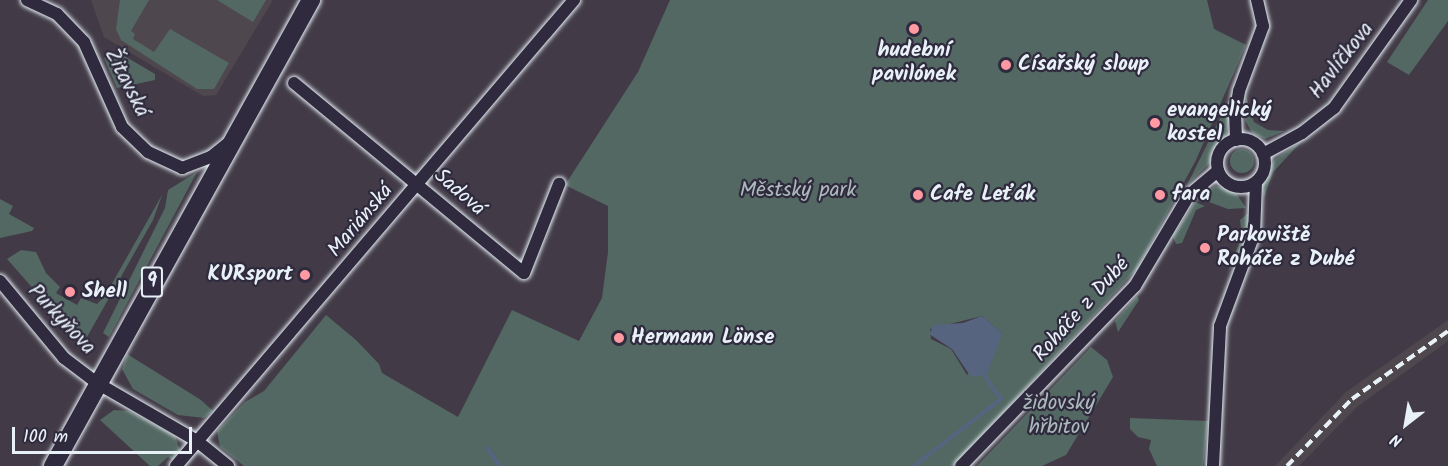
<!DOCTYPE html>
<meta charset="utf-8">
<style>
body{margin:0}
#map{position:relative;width:1448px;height:466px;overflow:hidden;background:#423b47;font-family:Kalam,sans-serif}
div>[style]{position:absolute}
.built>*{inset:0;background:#4f474e}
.green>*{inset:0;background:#536862}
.round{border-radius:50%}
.water>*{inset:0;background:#576480}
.stream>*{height:4px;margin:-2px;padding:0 2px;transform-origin:2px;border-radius:2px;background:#576480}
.roads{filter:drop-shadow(0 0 2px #e8f1f8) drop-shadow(0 0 2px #e8f1f8)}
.street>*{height:12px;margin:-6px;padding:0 6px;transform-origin:6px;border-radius:6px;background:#2f2a3d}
.street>.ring{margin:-6px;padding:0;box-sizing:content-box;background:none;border:12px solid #2f2a3d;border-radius:50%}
.primary>*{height:18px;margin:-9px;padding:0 9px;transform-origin:9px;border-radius:9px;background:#2f2a3d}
.rail>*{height:4px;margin-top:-2px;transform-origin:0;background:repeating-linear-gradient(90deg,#e8f1f8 0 9px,transparent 0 13.5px)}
.dots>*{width:16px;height:16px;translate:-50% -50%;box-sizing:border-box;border:3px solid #2f2a3d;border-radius:50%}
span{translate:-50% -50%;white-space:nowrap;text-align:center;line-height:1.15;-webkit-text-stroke:4.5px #2f2a3d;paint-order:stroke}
.shield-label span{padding:2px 4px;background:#2f2a3d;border:2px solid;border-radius:4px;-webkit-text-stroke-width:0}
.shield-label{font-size:20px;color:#e8f1f8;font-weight:700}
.poi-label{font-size:21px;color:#e8f1f8;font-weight:700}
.left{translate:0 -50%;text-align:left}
.right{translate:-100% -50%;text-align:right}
.street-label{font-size:21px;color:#e8f1f8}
.park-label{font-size:21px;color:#acbabc}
.north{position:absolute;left:1376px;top:394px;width:60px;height:60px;-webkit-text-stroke:4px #2f2a3d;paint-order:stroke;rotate:211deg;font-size:16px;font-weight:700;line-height:24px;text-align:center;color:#e8f1f8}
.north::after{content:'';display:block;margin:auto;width:21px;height:27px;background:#e8f1f8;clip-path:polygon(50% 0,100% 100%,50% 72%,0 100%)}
.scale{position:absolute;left:12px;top:427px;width:180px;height:27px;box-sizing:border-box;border:3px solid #e8f1f8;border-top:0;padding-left:8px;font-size:18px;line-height:21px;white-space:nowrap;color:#e8f1f8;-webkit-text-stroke:4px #2f2a3d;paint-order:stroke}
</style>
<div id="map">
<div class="built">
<div style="clip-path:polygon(91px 0,273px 0,216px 95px,203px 96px,104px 37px)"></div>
<div style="clip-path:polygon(1448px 320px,1448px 341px,1358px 406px,1299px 466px,1275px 466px,1346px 392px)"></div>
</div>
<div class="green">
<div style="clip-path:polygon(120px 0,149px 0,131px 31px,135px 34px,133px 39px,154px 52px,170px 29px,229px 63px,214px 89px,197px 89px,121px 40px,116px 29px)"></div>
<div style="clip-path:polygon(217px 0,266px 0,253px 22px)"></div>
<div style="clip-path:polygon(evenodd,670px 0,1207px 0,1214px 29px,1246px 45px,1196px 160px,1137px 269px,953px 466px,244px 466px,220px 447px,217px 431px,245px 402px,264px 391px,326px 315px,356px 340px,379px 364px,382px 373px,458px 417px,512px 310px,579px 341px,602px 298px,608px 252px,608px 206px,565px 185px,638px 72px,670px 0,982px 316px,1002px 333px,967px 375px,951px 349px,931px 339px,930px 329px,982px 316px)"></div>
<div style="clip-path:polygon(1428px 0,1448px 0,1448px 21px,1409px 75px,1387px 62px)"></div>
<div style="clip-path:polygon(113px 54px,121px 54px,155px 74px,155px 80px,117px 88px,104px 58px)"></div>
<div style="clip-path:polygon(1233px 92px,1227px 133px,1213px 160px,1187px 185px)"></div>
<div style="clip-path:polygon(1246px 96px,1254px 122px,1268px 130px,1284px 131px,1265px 139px,1252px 133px,1245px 120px)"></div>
<div style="clip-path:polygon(1302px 141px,1273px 172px,1264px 198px,1262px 187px,1274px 160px)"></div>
<div class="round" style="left:1230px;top:149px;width:24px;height:24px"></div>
<div style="clip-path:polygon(197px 172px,109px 337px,103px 333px,165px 208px,168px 190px)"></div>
<div style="clip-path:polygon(1215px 186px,1234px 190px,1246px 208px,1228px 209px,1198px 198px)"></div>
<div style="clip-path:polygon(162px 195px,153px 220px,87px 337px,67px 327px,7px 259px,21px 250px,36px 252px,46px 273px,60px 287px,56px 293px,77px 305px,81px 298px,97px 304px,105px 296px)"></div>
<div style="clip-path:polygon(0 199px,13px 206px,9px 214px,34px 228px,32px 231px,0 238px)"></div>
<div style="clip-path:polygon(1195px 202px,1205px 206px,1196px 210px,1182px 243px,1176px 244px,1173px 236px)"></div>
<div style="clip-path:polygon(1248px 213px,1245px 246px,1228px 271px,1242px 237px,1240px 220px)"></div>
<div style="clip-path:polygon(1137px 296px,1139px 300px,1118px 332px,1115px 321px)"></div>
<div style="clip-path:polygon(1091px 347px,1107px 360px,1113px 377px,1066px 455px,1042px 466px,977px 466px)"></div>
<div style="clip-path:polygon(127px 354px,201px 400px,213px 411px,204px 418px,178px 415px,133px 389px,122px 369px)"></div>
<div style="clip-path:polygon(114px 410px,129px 411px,175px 436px,180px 450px,172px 460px,168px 457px,158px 466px,150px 466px,100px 420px)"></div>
<div style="clip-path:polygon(1130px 418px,1208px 421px,1203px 466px,1157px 466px,1149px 449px,1151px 440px,1138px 437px,1130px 429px)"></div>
</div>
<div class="water">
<div style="clip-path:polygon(982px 316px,1002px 333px,987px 374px,971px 377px,952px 349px,929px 334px,934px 325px,963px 323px)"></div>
</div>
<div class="stream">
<div style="left:487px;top:448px;width:22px;rotate:54deg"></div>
<div style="left:914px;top:466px;width:110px;rotate:-37.6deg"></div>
<div style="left:1001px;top:399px;width:31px;rotate:-126deg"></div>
</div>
<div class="roads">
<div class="street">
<div style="left:27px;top:0;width:33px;rotate:25deg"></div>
<div style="left:57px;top:14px;width:39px;rotate:46deg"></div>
<div style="left:84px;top:42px;width:93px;rotate:65.9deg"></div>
<div style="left:122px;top:127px;width:36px;rotate:44deg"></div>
<div style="left:148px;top:152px;width:38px;rotate:25deg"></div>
<div style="left:182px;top:168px;width:31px;rotate:-21deg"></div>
<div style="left:211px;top:157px;width:22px;rotate:-39deg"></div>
<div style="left:294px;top:83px;width:298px;rotate:39.6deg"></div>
<div style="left:524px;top:273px;width:96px;rotate:-68.5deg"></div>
<div class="ring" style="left:1217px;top:139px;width:36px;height:36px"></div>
<div style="left:1236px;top:140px;width:26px;rotate:-92deg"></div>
<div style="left:1235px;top:114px;width:23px;rotate:-80deg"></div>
<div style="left:1239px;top:91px;width:69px;rotate:-69.7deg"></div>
<div style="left:1263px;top:26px;width:27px;rotate:-103deg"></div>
<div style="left:1263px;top:154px;width:44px;rotate:-28.3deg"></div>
<div style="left:1302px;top:133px;width:41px;rotate:-38deg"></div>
<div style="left:1334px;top:108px;width:133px;rotate:-54.5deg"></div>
<div style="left:0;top:281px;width:100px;rotate:50.3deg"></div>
<div style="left:64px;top:358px;width:41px;rotate:37.1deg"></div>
<div style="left:97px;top:383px;width:116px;rotate:30.1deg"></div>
<div style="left:197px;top:441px;width:40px;rotate:39deg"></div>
<div style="left:176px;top:466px;width:613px;rotate:-49.5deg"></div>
<div style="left:961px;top:466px;width:250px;rotate:-46deg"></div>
<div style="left:1135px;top:286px;width:106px;rotate:-59.3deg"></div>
<div style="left:1189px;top:195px;width:38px;rotate:-40deg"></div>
<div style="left:1213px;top:466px;width:140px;rotate:-87.1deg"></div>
<div style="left:1220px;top:326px;width:98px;rotate:-69.7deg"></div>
<div style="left:1254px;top:234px;width:52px;rotate:-87.8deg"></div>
</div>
<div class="primary">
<div style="left:53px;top:466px;width:533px;rotate:-61.03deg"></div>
</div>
</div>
<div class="rail">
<div style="left:1287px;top:466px;width:93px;rotate:-45.9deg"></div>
<div style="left:1352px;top:399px;width:118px;rotate:-35.3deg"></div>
</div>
<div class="dots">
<div style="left:914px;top:29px;background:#ff9aa2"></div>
<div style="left:1006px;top:65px;background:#ff9aa2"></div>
<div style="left:1155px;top:123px;background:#ff9aa2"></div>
<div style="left:918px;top:195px;background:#ff9aa2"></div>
<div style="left:1160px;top:195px;background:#ff9aa2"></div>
<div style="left:1205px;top:248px;background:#ff9aa2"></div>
<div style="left:305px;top:275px;background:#ff9aa2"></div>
<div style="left:70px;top:292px;background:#ff9aa2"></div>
<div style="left:619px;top:338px;background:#ff9aa2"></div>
</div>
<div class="shield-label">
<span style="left:152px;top:282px">9</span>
</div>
<div class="poi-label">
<span style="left:914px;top:63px">hudební<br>pavilónek</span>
<span class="left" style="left:1018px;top:65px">Císařský sloup</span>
<span class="left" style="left:1167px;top:123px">evangelický<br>kostel</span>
<span class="left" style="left:930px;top:195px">Cafe Leťák</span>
<span class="left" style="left:1172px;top:195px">fara</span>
<span class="left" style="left:1217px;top:248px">Parkoviště<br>Roháče z Dubé</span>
<span class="right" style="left:293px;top:275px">KURsport</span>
<span class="left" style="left:82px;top:292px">Shell</span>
<span class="left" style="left:631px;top:338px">Hermann Lönse</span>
</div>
<div class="street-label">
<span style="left:1342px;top:61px;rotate:-52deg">Havlíčkova</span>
<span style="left:126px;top:83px;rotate:63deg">Žitavská</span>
<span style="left:459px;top:193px;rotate:41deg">Sadová</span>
<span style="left:361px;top:221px;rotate:-50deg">Mariánská</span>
<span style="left:1082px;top:310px;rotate:-48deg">Roháče z Dubé</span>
<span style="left:61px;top:320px;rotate:47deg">Purkyňova</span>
</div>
<div class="park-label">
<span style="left:798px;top:191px">Městský park</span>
<span style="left:1059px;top:416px">židovský<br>hřbitov</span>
</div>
<div class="north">N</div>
<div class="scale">100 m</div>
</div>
